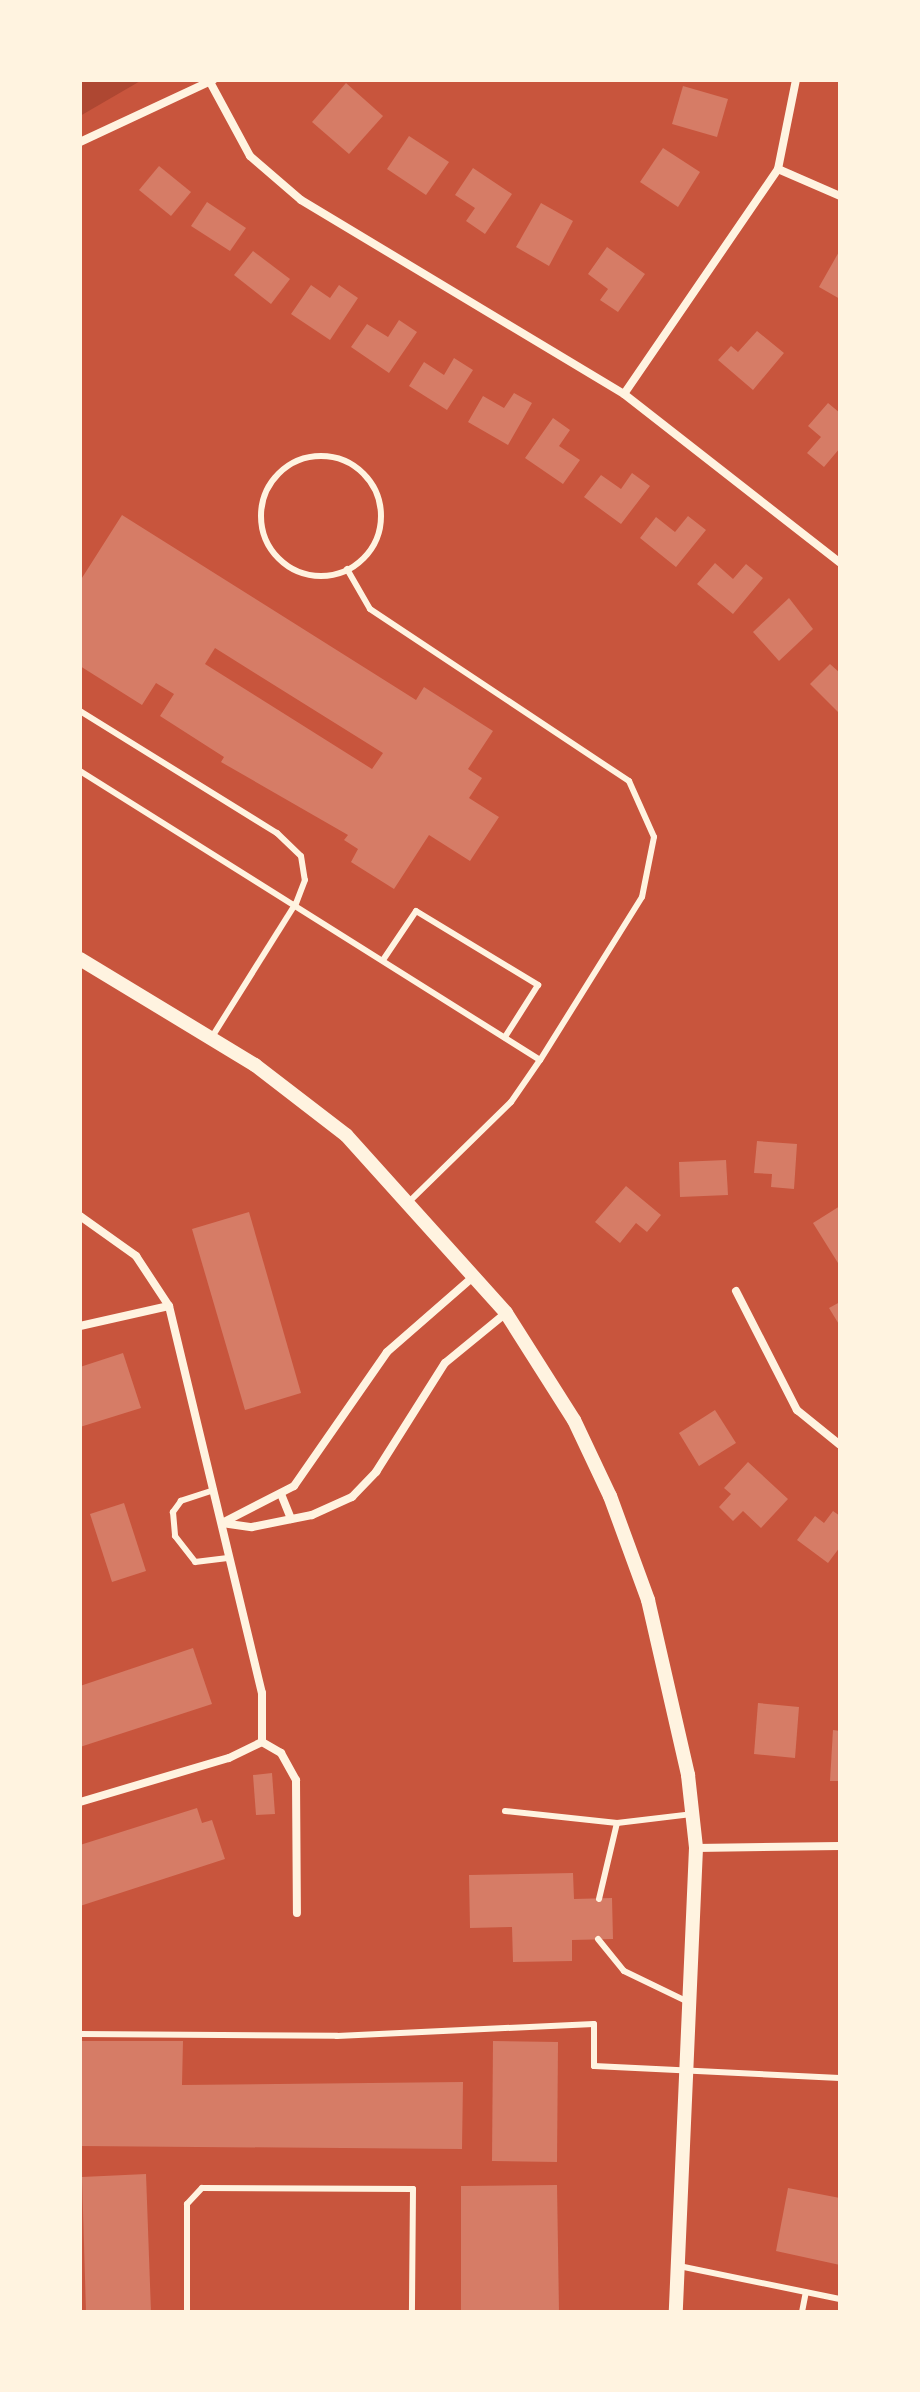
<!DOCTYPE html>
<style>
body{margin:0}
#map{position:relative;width:920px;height:2392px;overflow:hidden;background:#c8553d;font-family:Overpass,sans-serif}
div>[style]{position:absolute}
.green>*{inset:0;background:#ae4732}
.building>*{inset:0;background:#d67c66}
.service>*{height:6px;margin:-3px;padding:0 3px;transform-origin:3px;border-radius:3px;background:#fff3e0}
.service>.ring{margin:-3px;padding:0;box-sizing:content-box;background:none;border:6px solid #fff3e0;border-radius:50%}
.minor>*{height:8px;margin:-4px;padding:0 4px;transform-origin:4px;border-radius:4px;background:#fff3e0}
.tertiary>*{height:14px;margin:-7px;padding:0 7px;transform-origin:7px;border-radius:7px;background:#fff3e0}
span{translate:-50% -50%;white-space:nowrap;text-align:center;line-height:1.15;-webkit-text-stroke:7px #fff3e0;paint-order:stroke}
.frame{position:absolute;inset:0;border:82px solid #fff3e0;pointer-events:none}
</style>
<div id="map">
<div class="green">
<div style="clip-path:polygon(80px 80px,142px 80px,80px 116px)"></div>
</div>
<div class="building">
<div style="clip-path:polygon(346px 83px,383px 116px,349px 154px,312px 122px)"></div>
<div style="clip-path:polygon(683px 86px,728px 99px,717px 137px,672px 124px)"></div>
<div style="clip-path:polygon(409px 136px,449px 162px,426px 195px,387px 169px)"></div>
<div style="clip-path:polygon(663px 148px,700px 172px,678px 207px,640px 182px)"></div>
<div style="clip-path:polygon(159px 166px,191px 192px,171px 216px,139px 190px)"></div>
<div style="clip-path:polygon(473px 168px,512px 194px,485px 234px,466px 221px,475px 208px,455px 195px)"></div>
<div style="clip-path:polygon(207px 202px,246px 228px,230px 251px,191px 226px)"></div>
<div style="clip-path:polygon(541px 203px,573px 221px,549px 266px,516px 247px)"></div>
<div style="clip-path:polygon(607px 247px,645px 274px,618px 312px,600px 300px,608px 289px,588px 274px)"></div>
<div style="clip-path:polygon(840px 250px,840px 299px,819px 287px)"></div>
<div style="clip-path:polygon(253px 251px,290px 279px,271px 304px,234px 275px)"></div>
<div style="clip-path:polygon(311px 285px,330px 298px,339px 285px,358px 298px,330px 340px,291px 314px)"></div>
<div style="clip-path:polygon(399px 320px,417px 332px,389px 373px,351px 347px,367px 324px,388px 337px)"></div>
<div style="clip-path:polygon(757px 331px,784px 353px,753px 390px,718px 360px,731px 346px,738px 352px)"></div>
<div style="clip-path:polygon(454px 358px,473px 370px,447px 410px,409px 386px,424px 362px,444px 375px)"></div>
<div style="clip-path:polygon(514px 393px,532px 403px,508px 445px,468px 422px,483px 396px,504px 408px)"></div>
<div style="clip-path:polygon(828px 403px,840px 413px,840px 448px,824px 467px,807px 453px,821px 437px,808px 426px)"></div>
<div style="clip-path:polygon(553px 418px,570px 430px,559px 446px,580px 460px,563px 484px,525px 458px)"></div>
<div style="clip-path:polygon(632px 473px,650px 486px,621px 524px,584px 497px,601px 475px,621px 489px)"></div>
<div style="clip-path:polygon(evenodd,122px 515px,416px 700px,424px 687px,493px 731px,468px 769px,482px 778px,469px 798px,499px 817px,470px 861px,429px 835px,394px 889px,351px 862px,358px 849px,344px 840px,348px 835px,221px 762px,224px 757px,160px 716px,174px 694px,156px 683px,142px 705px,80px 666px,80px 581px,122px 515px,215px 648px,383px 753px,372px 769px,205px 664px,215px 648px)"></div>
<div style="clip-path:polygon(688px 516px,706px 530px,676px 567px,640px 538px,656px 517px,675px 532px)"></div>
<div style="clip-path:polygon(715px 563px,733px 579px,746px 564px,763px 578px,733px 614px,697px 584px)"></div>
<div style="clip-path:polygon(789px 598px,813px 629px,779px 661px,753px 632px)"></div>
<div style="clip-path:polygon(830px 664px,840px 673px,840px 714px,810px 684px)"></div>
<div style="clip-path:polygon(757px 1141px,797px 1144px,794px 1189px,771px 1187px,772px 1174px,754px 1173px)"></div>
<div style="clip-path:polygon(726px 1160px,728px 1195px,680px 1197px,679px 1162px)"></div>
<div style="clip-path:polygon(626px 1186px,661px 1215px,647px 1232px,636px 1223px,620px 1243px,595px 1222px)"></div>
<div style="clip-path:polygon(840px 1206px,840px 1261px,838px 1263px,813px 1223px)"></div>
<div style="clip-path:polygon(249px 1212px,301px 1393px,245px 1410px,192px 1229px)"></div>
<div style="clip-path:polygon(840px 1302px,840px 1326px,829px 1308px)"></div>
<div style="clip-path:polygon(123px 1353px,141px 1408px,80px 1427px,80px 1367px)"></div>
<div style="clip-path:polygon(715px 1410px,736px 1443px,699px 1466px,679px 1433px)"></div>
<div style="clip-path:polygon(748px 1462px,788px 1499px,761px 1528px,743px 1511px,733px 1521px,719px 1507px,731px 1494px,724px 1488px)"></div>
<div style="clip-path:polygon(124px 1503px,146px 1571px,112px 1582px,90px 1514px)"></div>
<div style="clip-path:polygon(833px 1511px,840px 1516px,840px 1547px,828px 1563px,797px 1540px,815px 1516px,824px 1523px)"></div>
<div style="clip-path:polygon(193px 1648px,212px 1704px,80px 1747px,80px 1686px)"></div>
<div style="clip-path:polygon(758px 1703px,799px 1707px,795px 1758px,754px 1754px)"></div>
<div style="clip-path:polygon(833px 1730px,840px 1731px,840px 1781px,830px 1781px)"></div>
<div style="clip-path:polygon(272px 1773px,275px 1814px,256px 1815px,253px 1775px)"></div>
<div style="clip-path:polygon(197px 1808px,202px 1823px,212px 1820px,225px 1859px,80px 1906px,80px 1845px)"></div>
<div style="clip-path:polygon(573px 1873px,574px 1899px,612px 1898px,613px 1939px,572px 1940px,572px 1961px,513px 1962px,512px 1927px,470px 1928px,469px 1875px)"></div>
<div style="clip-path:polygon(80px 2041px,183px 2041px,182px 2085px,463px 2082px,462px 2149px,80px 2146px)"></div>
<div style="clip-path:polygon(493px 2041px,558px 2042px,557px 2162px,492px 2161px)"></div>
<div style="clip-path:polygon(146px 2174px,151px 2312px,86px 2312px,82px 2177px)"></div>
<div style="clip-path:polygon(557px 2185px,559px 2312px,461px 2312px,461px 2186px)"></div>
<div style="clip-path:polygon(788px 2188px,840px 2198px,840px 2265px,776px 2251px)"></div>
</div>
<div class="service">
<div class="ring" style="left:261px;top:456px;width:114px;height:114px"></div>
<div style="left:347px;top:569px;width:46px;rotate:60.1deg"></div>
<div style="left:370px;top:609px;width:311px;rotate:33.6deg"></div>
<div style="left:629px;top:781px;width:61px;rotate:65.9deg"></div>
<div style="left:654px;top:837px;width:61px;rotate:101.3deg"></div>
<div style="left:642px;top:897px;width:192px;rotate:122deg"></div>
<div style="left:540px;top:1060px;width:51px;rotate:124.6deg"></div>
<div style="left:511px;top:1102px;width:141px;rotate:135.6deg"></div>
<div style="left:80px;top:711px;width:232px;rotate:31.8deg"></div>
<div style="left:277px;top:833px;width:33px;rotate:44deg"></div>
<div style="left:301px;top:856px;width:24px;rotate:81deg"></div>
<div style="left:305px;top:880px;width:25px;rotate:111deg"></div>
<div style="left:296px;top:903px;width:158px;rotate:122.1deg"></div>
<div style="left:80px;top:771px;width:543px;rotate:32.14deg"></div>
<div style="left:383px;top:960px;width:59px;rotate:-56deg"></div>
<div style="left:416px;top:911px;width:143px;rotate:31.2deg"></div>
<div style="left:538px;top:985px;width:62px;rotate:122.4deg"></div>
<div style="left:214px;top:1490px;width:35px;rotate:162deg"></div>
<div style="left:181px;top:1501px;width:14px;rotate:126deg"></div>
<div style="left:173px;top:1512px;width:24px;rotate:85deg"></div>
<div style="left:175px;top:1536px;width:33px;rotate:52deg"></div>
<div style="left:195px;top:1562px;width:35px;rotate:-7deg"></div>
<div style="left:505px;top:1811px;width:113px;rotate:6.1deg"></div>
<div style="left:617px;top:1823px;width:77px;rotate:-6.8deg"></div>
<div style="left:599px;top:1899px;width:78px;rotate:-76.7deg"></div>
<div style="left:598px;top:1939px;width:41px;rotate:50.9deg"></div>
<div style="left:624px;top:1971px;width:71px;rotate:25.8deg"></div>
<div style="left:80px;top:2034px;width:257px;rotate:0.4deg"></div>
<div style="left:337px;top:2036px;width:257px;rotate:-2.7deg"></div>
<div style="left:594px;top:2024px;width:42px;rotate:90deg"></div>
<div style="left:594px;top:2066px;width:246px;rotate:2.8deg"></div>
<div style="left:679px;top:2266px;width:164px;rotate:11.6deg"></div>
<div style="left:187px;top:2312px;width:108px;rotate:-90deg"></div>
<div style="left:187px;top:2204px;width:22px;rotate:-47deg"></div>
<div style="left:202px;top:2188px;width:211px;rotate:0.3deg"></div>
<div style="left:413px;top:2189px;width:123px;rotate:90.5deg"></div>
<div style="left:802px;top:2312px;width:20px;rotate:-79deg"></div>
</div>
<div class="minor">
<div style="left:210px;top:82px;width:84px;rotate:61.6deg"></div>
<div style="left:250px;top:156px;width:67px;rotate:40.8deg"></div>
<div style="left:301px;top:200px;width:377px;rotate:31deg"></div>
<div style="left:624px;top:394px;width:274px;rotate:38deg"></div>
<div style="left:80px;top:142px;width:147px;rotate:-25deg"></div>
<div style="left:778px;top:169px;width:68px;rotate:23.5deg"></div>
<div style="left:624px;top:394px;width:273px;rotate:-55.6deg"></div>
<div style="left:778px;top:169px;width:91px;rotate:-78.6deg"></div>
<div style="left:80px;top:1216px;width:69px;rotate:35.5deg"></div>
<div style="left:136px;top:1256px;width:60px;rotate:56.6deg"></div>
<div style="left:169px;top:1306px;width:398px;rotate:76.5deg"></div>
<div style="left:262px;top:1693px;width:49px;rotate:90deg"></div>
<div style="left:736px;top:1291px;width:134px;rotate:62.9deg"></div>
<div style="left:797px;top:1410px;width:55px;rotate:39.1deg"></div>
<div style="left:80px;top:1326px;width:91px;rotate:-12.7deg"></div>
<div style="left:281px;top:1494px;width:27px;rotate:68deg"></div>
<div style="left:222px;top:1523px;width:30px;rotate:8deg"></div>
<div style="left:252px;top:1527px;width:61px;rotate:-11.3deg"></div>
<div style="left:312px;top:1515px;width:44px;rotate:-24.2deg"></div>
<div style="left:352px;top:1497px;width:35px;rotate:-46deg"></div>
<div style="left:376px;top:1472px;width:129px;rotate:-57.7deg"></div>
<div style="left:445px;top:1363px;width:79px;rotate:-39.3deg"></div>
<div style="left:222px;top:1523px;width:81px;rotate:-27.2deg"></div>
<div style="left:294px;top:1486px;width:163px;rotate:-55.2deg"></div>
<div style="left:387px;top:1352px;width:116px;rotate:-41.1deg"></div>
<div style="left:262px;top:1742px;width:22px;rotate:30deg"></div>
<div style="left:281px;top:1753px;width:31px;rotate:61deg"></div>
<div style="left:296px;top:1780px;width:133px;rotate:89.6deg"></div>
<div style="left:80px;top:1802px;width:155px;rotate:-16.5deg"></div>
<div style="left:229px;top:1758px;width:37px;rotate:-26deg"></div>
<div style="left:696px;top:1848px;width:144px;rotate:-0.8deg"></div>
</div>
<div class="tertiary">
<div style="left:80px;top:959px;width:205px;rotate:31.2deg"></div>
<div style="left:255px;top:1065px;width:115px;rotate:37.6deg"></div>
<div style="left:346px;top:1135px;width:239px;rotate:48deg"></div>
<div style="left:506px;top:1313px;width:127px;rotate:57.6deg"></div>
<div style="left:574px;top:1420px;width:84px;rotate:64.7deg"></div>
<div style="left:610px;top:1496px;width:111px;rotate:69.9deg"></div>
<div style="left:648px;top:1600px;width:180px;rotate:77.1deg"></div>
<div style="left:688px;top:1775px;width:73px;rotate:83.7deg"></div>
<div style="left:696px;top:1848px;width:464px;rotate:92.5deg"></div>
</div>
<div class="frame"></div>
</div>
